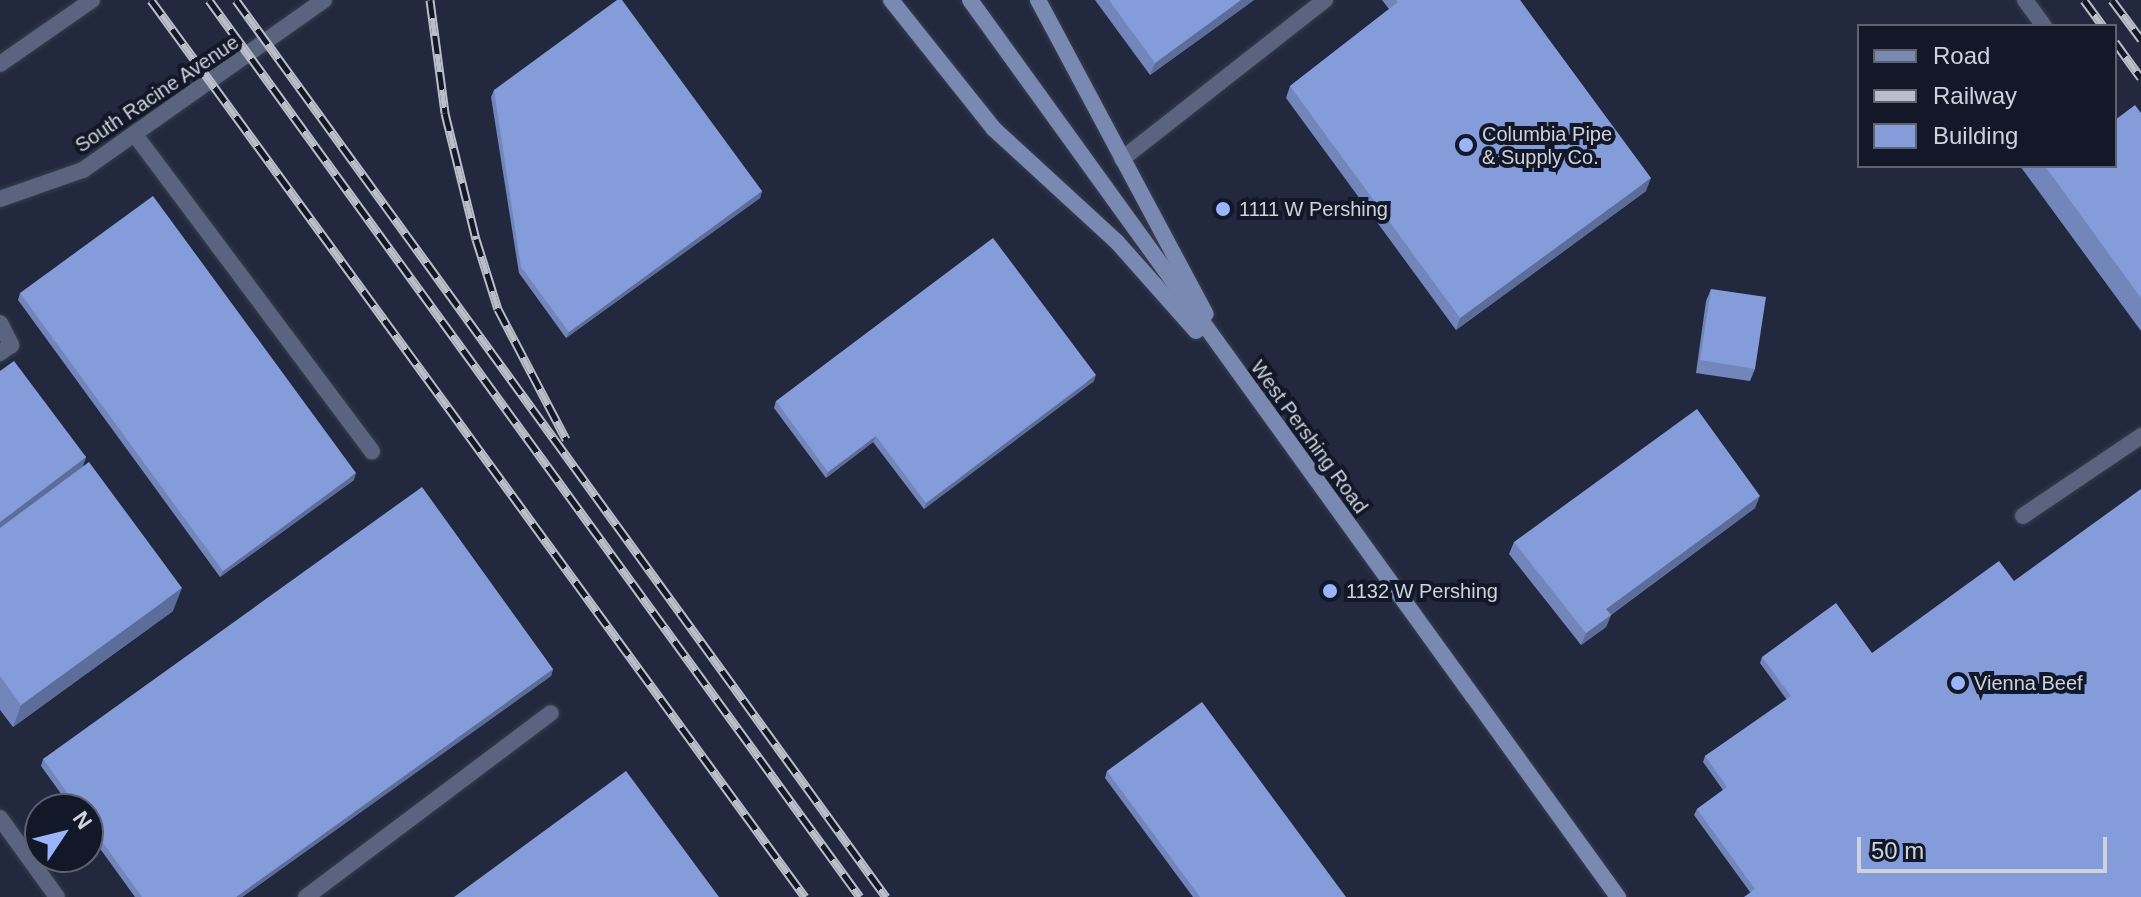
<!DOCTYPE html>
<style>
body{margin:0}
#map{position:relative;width:2141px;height:897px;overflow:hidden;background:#1b2132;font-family:Arial,sans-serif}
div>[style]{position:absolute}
.built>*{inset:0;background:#22293f}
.roads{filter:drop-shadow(0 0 2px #373d4d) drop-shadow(0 0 2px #373d4d)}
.service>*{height:16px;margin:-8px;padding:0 8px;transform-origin:8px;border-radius:8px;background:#5a647e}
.minor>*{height:16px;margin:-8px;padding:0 8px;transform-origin:8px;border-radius:8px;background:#5a647e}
.tertiary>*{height:16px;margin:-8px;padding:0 8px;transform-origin:8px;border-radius:8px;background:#5a647e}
.secondary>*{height:16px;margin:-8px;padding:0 8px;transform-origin:8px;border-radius:8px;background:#7989b2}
.rail>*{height:9px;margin-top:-4.5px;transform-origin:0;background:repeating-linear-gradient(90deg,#121828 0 18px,#b9bec9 0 36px);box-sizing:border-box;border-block:2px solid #b9bec9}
.wall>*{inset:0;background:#7286bc}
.shaded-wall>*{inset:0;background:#5d6d99}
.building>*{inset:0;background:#859cdb}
.dots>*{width:22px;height:22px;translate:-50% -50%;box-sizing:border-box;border:4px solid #121828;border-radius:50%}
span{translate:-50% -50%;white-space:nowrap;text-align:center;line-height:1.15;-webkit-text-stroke:8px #121828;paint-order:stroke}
.street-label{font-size:20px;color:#cdd2dd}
.poi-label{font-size:20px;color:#cdd2dd}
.left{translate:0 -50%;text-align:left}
.legend{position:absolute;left:1857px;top:24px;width:260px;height:144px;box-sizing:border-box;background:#121828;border:2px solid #5d6270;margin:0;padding:10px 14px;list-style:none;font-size:24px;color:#cdd2dd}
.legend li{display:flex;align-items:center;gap:16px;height:40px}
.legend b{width:40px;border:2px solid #5d6270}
.north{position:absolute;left:24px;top:793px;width:80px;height:80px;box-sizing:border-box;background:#121828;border:2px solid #5d6270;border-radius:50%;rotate:55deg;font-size:22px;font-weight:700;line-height:32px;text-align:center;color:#cdd2dd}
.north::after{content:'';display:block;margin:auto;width:28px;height:36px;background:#9ab5fd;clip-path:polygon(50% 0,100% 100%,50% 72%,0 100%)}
.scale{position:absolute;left:1857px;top:837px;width:250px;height:36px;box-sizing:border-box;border:4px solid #cdd2dd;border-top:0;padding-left:10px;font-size:24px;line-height:28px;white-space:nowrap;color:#cdd2dd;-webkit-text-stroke:6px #121828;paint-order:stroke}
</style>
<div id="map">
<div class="built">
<div style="clip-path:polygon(evenodd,0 0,2141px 0,2141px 897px,0 897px,0 0,1859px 26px,2115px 26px,2115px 166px,1859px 166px,1859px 26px,0 0,40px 809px,88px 809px,88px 857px,40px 857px,40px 809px)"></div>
</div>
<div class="roads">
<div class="service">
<div style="left:2025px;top:0;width:32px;rotate:54deg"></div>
<div style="left:0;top:64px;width:112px;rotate:-34.8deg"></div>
<div style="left:136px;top:136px;width:394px;rotate:53.2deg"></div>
<div style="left:1122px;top:159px;width:258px;rotate:-38.1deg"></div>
<div style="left:0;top:323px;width:25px;rotate:63deg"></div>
<div style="left:11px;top:345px;width:14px;rotate:144deg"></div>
<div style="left:2023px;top:516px;width:143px;rotate:-34.1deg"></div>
<div style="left:306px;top:897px;width:306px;rotate:-36.9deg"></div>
</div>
<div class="minor">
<div style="left:0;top:818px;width:97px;rotate:54.2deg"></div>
</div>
<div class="tertiary">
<div style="left:0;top:199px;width:88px;rotate:-19.3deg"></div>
<div style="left:83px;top:170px;width:295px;rotate:-35.2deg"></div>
</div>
<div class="secondary">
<div style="left:891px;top:0;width:165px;rotate:51.4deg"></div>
<div style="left:994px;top:129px;width:167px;rotate:42.6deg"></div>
<div style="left:1117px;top:242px;width:119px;rotate:48.4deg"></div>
<div style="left:970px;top:0;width:1107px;rotate:54.16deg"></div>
<div style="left:1038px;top:0;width:356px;rotate:61.9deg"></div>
</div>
</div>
<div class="rail">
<div style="left:151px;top:0;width:1110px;rotate:53.9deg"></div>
<div style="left:209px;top:0;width:1108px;rotate:54.03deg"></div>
<div style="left:236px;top:0;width:1108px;rotate:54.07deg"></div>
<div style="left:430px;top:0;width:114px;rotate:82.4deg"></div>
<div style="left:445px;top:113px;width:130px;rotate:76.2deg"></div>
<div style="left:476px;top:239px;width:73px;rotate:72.6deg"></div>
<div style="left:498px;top:309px;width:147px;rotate:62.4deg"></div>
<div style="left:2084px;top:0;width:32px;rotate:54deg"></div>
<div style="left:2112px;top:0;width:49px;rotate:53.4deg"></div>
<div style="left:2115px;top:42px;width:44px;rotate:54.2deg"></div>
</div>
<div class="wall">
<div style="clip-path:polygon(1095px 0,1254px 0,1150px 75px)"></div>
<div style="clip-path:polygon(1382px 0,1520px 0,1646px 191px,1456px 330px,1286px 98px,1290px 86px,1389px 9px)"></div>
<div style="clip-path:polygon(494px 90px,762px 191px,760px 198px,566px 338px,519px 273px,491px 97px)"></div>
<div style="clip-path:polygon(2141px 113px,2141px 331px,2020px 166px,2115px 166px)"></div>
<div style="clip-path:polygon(1711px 289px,1755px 369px,1750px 381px,1696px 373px,1706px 301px)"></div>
<div style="clip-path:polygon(20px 293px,354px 480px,220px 577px,18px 300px)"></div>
<div style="clip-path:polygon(0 371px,86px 457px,82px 468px,173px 611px,13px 727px,0 710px)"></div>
<div style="clip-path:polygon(1094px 381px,924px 509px,873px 442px,826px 478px,774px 408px,776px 401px)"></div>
<div style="clip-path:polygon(1755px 508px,1611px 615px,1606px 627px,1581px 645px,1509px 554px,1514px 542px)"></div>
<div style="clip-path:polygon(1872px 653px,2141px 897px,1750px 892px,1694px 815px,1697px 809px,1723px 790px,1703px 762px,1705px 756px,1787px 700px,1760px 663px,1762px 657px)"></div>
<div style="clip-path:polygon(553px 669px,551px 676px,242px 897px,135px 897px,88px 832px,88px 809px,72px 809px,41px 766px,43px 759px)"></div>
<div style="clip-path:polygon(1107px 771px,1346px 897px,1193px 897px,1105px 778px)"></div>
</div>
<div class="shaded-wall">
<div style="clip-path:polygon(1241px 0,1254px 0,1150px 75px,1155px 63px)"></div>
<div style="clip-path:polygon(1651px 178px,1646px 191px,1456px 330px,1460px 318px)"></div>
<div style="clip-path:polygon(762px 191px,760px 198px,566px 338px,569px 332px)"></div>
<div style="clip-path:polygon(1096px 375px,1094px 381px,924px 509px,926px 503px)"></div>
<div style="clip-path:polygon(876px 436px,873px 442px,826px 478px,828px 472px)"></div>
<div style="clip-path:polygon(86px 457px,78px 480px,0 538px,0 522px)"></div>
<div style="clip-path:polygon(356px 473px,354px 480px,220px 577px,223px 571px)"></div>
<div style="clip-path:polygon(1760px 496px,1755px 508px,1602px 621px,1606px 609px)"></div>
<div style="clip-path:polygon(182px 588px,173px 611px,13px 727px,21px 705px)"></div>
<div style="clip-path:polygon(1611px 615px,1606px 627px,1581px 645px,1586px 633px)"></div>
<div style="clip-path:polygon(553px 669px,551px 676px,242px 897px,236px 897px)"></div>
</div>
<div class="building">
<div style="clip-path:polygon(617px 0,622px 0,762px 191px,569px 332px,521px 267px,494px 90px)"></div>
<div style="clip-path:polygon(1109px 0,1241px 0,1155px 63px)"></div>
<div style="clip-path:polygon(1396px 0,1520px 0,1651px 178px,1460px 318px,1290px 86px,1398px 2px)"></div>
<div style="clip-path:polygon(2135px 105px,2141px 113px,2141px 298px,2045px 166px,2115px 166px,2115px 120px)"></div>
<div style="clip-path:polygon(153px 196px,356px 473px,223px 571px,20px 293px)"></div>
<div style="clip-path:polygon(993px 238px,1096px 375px,926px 503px,876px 436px,828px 472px,776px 401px)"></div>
<div style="clip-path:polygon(1711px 289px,1766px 297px,1755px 369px,1700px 360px)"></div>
<div style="clip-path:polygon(14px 361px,86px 457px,0 522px,0 371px)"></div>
<div style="clip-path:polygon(1697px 409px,1760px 496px,1606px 609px,1611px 615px,1586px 633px,1514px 542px)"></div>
<div style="clip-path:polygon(89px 462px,182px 588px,21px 705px,0 676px,0 528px)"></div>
<div style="clip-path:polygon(422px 487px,553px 669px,236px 897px,142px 897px,88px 822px,88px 809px,79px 809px,43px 759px)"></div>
<div style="clip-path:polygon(2141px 489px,2141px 897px,1744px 897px,1755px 889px,1697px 809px,1727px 787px,1705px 756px,1791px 696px,1762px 657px,1836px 603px,1872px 653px,1999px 561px,2014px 581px)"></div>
<div style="clip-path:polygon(1202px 702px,1346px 897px,1200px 897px,1107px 771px)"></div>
<div style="clip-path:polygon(626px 771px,719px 897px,454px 897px)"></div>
</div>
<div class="dots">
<div style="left:1466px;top:145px;background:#9ab5fd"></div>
<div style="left:1223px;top:209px;background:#9ab5fd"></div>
<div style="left:1330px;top:591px;background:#9ab5fd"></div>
<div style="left:1958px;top:683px;background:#9ab5fd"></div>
</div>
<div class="street-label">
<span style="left:157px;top:94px;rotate:-34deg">South Racine Avenue</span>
<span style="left:1309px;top:437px;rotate:54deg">West Pershing Road</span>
</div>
<div class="poi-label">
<span class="left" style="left:1482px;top:146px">Columbia Pipe<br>&amp; Supply Co.</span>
<span class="left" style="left:1239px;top:209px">1111 W Pershing</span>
<span class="left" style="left:1346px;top:591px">1132 W Pershing</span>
<span class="left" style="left:1974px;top:683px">Vienna Beef</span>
</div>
<ul class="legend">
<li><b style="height:10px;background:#7989b2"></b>Road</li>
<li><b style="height:10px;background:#b9bec9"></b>Railway</li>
<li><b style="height:22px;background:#859cdb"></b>Building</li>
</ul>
<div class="north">N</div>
<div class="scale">50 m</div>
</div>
